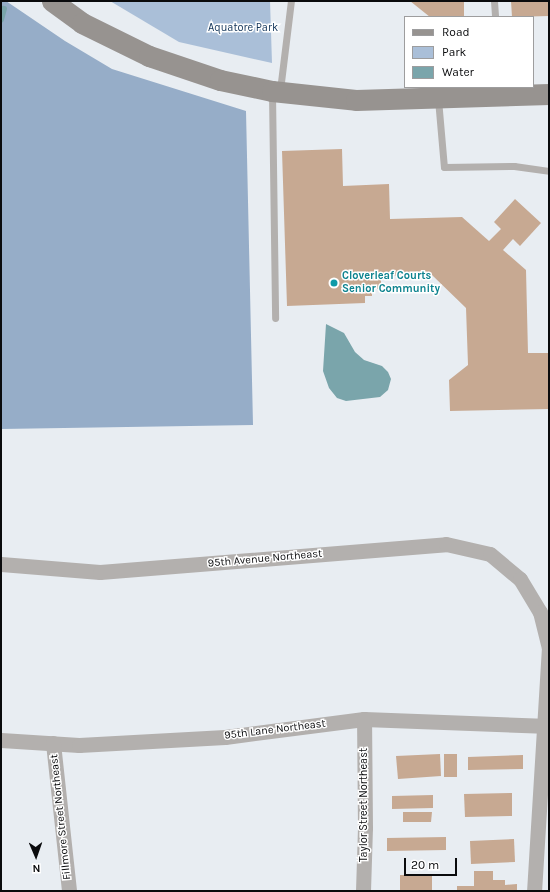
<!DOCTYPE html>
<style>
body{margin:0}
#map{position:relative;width:550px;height:892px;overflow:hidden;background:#e8edf2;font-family:Karla,sans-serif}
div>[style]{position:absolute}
.green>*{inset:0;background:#aabfd8}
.forest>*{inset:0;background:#96adc8}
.water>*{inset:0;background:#7aa5ab}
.stream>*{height:5.5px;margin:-2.75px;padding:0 2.75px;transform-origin:2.75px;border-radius:2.75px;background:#7aa5ab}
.building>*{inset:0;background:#c7a992}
.lane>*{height:7px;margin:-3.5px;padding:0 3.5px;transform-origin:3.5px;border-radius:3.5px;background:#b3b0ae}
.street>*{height:15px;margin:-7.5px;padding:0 7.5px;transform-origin:7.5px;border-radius:7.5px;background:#b3b0ae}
.secondary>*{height:21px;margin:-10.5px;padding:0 10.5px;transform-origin:10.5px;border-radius:10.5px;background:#979390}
.dots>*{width:11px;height:11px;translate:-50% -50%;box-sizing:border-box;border:2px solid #fff;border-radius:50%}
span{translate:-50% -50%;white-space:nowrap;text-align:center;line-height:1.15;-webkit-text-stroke:3px #fff;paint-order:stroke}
.park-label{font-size:11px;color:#0e3156}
.culture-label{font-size:11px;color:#0d838f;font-weight:700}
.left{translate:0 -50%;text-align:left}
.street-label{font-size:11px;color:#0a0b0d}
.frame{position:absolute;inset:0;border:2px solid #0a0b0d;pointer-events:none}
.legend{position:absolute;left:404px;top:16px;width:130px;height:72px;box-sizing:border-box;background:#fff;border:1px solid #9d9d9e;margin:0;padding:5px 7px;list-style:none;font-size:12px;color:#0a0b0d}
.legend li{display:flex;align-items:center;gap:8px;height:20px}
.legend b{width:20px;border:1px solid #9d9d9e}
.north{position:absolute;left:16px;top:836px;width:40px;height:40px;-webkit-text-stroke:3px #fff;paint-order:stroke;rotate:178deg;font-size:11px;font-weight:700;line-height:16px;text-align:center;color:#0a0b0d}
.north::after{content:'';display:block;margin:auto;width:14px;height:18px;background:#0a0b0d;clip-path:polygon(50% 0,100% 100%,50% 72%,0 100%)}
.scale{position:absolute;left:404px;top:858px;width:53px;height:18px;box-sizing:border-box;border:2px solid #0a0b0d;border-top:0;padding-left:5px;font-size:12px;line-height:14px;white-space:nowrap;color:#0a0b0d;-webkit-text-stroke:3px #fff;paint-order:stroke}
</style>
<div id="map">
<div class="green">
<div style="clip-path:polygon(110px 1px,270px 1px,272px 63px,179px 42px)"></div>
</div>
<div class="forest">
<div style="clip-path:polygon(1px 1px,6px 1px,65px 41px,112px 69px,246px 111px,253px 425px,1px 429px)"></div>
</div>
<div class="water">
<div style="clip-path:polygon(326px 324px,344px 333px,355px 352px,364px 360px,382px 366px,388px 372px,391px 379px,388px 390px,380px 397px,346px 401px,337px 398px,329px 388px,323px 371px)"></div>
</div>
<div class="stream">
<div style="left:1px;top:20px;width:11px;rotate:-75deg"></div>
</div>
<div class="building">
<div style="clip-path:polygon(410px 1px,464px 1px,464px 17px,430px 17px)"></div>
<div style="clip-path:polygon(511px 1px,549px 1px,549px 16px,512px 17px)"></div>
<div style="clip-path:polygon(342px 149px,343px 186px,389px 184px,390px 219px,462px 217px,489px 241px,501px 229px,494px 222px,515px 199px,541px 223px,520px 246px,513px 239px,503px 250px,526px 270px,528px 353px,549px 353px,549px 409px,450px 411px,449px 380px,468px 365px,466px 308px,432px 275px,381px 276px,381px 289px,372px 289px,372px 296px,365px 296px,365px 303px,287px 306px,282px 151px)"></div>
<div style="clip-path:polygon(440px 754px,441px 776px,398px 779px,396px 756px)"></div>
<div style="clip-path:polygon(444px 754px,457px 754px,457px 777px,444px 777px)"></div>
<div style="clip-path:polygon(523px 755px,523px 769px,468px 770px,468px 757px)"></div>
<div style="clip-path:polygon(512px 793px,512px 816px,465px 817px,464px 794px)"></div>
<div style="clip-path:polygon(433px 795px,433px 808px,392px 809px,392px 796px)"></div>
<div style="clip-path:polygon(403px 812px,432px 812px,431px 822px,403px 822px)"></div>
<div style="clip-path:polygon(446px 837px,446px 850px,387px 851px,387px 838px)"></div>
<div style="clip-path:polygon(514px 839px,515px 862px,471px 864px,470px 841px)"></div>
<div style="clip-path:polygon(474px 871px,493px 871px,493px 880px,505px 880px,505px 885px,517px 884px,517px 891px,457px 891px,457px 886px,474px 886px)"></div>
<div style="clip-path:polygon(400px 875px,432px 875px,432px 891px,400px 891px)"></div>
</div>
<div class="lane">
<div style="left:494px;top:1px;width:16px;rotate:86deg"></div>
<div style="left:280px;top:90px;width:90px;rotate:-83deg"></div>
<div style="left:272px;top:93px;width:225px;rotate:89.2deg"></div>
<div style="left:438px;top:99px;width:68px;rotate:85deg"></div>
<div style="left:444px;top:167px;width:70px;rotate:-0.8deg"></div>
<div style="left:514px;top:166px;width:35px;rotate:8deg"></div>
</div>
<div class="street">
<div style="left:1px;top:564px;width:99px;rotate:4.6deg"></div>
<div style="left:100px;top:572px;width:347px;rotate:-4.6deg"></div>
<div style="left:446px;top:544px;width:45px;rotate:12.8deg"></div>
<div style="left:490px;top:554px;width:39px;rotate:40deg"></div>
<div style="left:520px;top:579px;width:39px;rotate:59deg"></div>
<div style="left:540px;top:612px;width:36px;rotate:76deg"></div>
<div style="left:549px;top:647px;width:244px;rotate:93.5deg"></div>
<div style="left:1px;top:740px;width:78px;rotate:3.7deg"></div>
<div style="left:79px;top:745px;width:146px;rotate:-3.1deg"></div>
<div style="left:225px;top:737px;width:140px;rotate:-7.4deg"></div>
<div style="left:364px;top:719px;width:185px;rotate:2.2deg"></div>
<div style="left:53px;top:743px;width:149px;rotate:83.8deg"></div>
<div style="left:363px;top:891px;width:63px;rotate:-88.2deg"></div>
<div style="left:365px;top:828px;width:109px;rotate:-90.5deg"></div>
</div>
<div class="secondary">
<div style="left:52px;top:1px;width:37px;rotate:36deg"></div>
<div style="left:82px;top:23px;width:75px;rotate:26.2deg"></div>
<div style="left:149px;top:56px;width:75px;rotate:18.7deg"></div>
<div style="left:220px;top:80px;width:53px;rotate:11.9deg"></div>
<div style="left:272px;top:91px;width:84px;rotate:6.1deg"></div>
<div style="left:356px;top:100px;width:193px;rotate:-1.8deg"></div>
</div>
<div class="dots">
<div style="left:334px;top:283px;background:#0f9aa8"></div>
</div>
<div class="park-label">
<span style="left:243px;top:28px">Aquatore Park</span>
</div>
<div class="culture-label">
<span class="left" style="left:342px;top:283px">Cloverleaf Courts<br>Senior Community</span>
</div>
<div class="street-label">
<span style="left:265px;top:559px;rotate:-5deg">95th Avenue Northeast</span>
<span style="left:275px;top:730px;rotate:-7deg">95th Lane Northeast</span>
<span style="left:364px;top:805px;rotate:-90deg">Taylor Street Northeast</span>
<span style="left:61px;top:817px;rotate:-96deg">Fillmore Street Northeast</span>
</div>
<div class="frame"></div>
<ul class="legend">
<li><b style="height:5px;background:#979390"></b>Road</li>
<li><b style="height:11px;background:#aabfd8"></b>Park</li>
<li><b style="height:11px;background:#7aa5ab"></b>Water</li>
</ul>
<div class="north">N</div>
<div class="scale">20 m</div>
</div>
